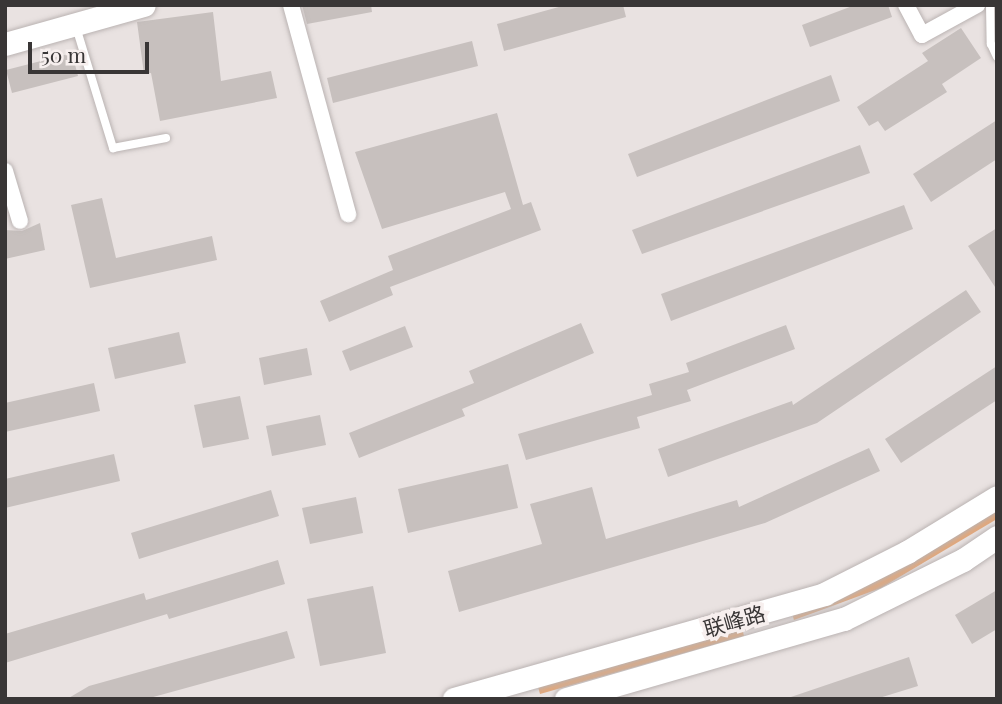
<!DOCTYPE html>
<meta charset="utf-8">
<style>
body{margin:0}
#map{position:relative;width:1002px;height:704px;overflow:hidden;background:#e9e2e1;font-family:"Playfair Display","Noto Sans SC",serif}
div>[style]{position:absolute}
.green>*{inset:0;background:#e1a87d}
.building>*{inset:0;background:#c7c0be}
.roads{filter:drop-shadow(0 0 2px #bab3b2) drop-shadow(0 0 2px #bab3b2)}
.lane>*{height:8px;margin:-4px;padding:0 4px;transform-origin:4px;border-radius:4px;background:#fff}
.street>*{height:16px;margin:-8px;padding:0 8px;transform-origin:8px;border-radius:8px;background:#fff}
.secondary>*{height:23px;margin:-11.5px;padding:0 11.5px;transform-origin:11.5px;border-radius:11.5px;background:#fff}
span{translate:-50% -50%;white-space:nowrap;text-align:center;line-height:1.15;-webkit-text-stroke:7px #f7efee;paint-order:stroke}
.street-label{font-size:21px;color:#393636}
.frame{position:absolute;inset:0;border:7px solid #393636;pointer-events:none}
.scale{position:absolute;left:28px;top:42px;width:121px;height:32px;box-sizing:border-box;border:4px solid #393636;border-top:0;padding-left:9px;font-size:21px;line-height:24px;white-space:nowrap;color:#393636;-webkit-text-stroke:5px #f7efee;paint-order:stroke}
</style>
<div id="map">
<div class="green">
<div style="clip-path:polygon(997px 505px,997px 519px,881px 588px,794px 620px,791px 610px)"></div>
<div style="clip-path:polygon(741px 624px,744px 636px,540px 694px,537px 683px)"></div>
</div>
<div class="building">
<div style="clip-path:polygon(302px 5px,371px 5px,372px 12px,307px 24px)"></div>
<div style="clip-path:polygon(566px 5px,623px 5px,626px 17px,504px 51px,497px 24px)"></div>
<div style="clip-path:polygon(855px 5px,888px 5px,892px 17px,810px 47px,802px 25px)"></div>
<div style="clip-path:polygon(213px 12px,221px 81px,271px 71px,277px 98px,160px 121px,151px 73px,144px 74px,137px 22px)"></div>
<div style="clip-path:polygon(961px 28px,981px 58px,942px 84px,947px 92px,885px 131px,878px 121px,869px 126px,857px 107px,928px 61px,922px 53px)"></div>
<div style="clip-path:polygon(472px 41px,478px 66px,333px 103px,327px 78px)"></div>
<div style="clip-path:polygon(72px 53px,78px 76px,12px 93px,6px 70px)"></div>
<div style="clip-path:polygon(831px 75px,840px 101px,637px 177px,628px 154px)"></div>
<div style="clip-path:polygon(497px 113px,523px 205px,531px 202px,541px 230px,390px 287px,393px 295px,329px 322px,320px 301px,393px 270px,388px 256px,511px 209px,505px 192px,382px 229px,355px 152px)"></div>
<div style="clip-path:polygon(997px 120px,997px 159px,931px 202px,913px 174px)"></div>
<div style="clip-path:polygon(860px 145px,870px 173px,642px 254px,632px 230px)"></div>
<div style="clip-path:polygon(102px 198px,116px 258px,212px 236px,217px 260px,90px 288px,71px 205px)"></div>
<div style="clip-path:polygon(904px 205px,913px 229px,671px 321px,661px 294px)"></div>
<div style="clip-path:polygon(40px 223px,45px 250px,5px 259px,5px 230px,22px 231px)"></div>
<div style="clip-path:polygon(997px 228px,997px 290px,968px 246px)"></div>
<div style="clip-path:polygon(966px 290px,981px 312px,817px 423px,668px 477px,658px 449px,792px 401px,793px 405px)"></div>
<div style="clip-path:polygon(581px 323px,594px 353px,462px 409px,465px 416px,359px 458px,349px 433px,474px 383px,469px 371px)"></div>
<div style="clip-path:polygon(786px 325px,795px 349px,687px 390px,691px 401px,637px 417px,640px 428px,526px 460px,518px 434px,652px 395px,649px 384px,689px 372px,686px 363px)"></div>
<div style="clip-path:polygon(405px 326px,413px 347px,350px 371px,342px 351px)"></div>
<div style="clip-path:polygon(179px 332px,186px 363px,115px 379px,108px 348px)"></div>
<div style="clip-path:polygon(307px 348px,312px 375px,264px 385px,259px 358px)"></div>
<div style="clip-path:polygon(997px 366px,997px 400px,901px 463px,885px 439px)"></div>
<div style="clip-path:polygon(94px 383px,100px 411px,5px 432px,5px 403px)"></div>
<div style="clip-path:polygon(240px 396px,249px 439px,203px 448px,194px 405px)"></div>
<div style="clip-path:polygon(320px 415px,326px 445px,272px 456px,266px 426px)"></div>
<div style="clip-path:polygon(869px 448px,880px 471px,765px 523px,459px 612px,448px 571px,542px 544px,530px 504px,592px 487px,606px 539px,737px 500px,739px 507px)"></div>
<div style="clip-path:polygon(114px 454px,120px 481px,5px 508px,5px 479px)"></div>
<div style="clip-path:polygon(508px 464px,518px 508px,408px 533px,398px 489px)"></div>
<div style="clip-path:polygon(271px 490px,279px 516px,139px 559px,131px 533px)"></div>
<div style="clip-path:polygon(356px 497px,363px 533px,310px 544px,302px 508px)"></div>
<div style="clip-path:polygon(278px 560px,285px 584px,169px 619px,167px 614px,5px 663px,5px 634px,144px 593px,146px 600px)"></div>
<div style="clip-path:polygon(373px 586px,386px 653px,320px 666px,307px 599px)"></div>
<div style="clip-path:polygon(997px 590px,997px 629px,972px 644px,955px 615px)"></div>
<div style="clip-path:polygon(287px 631px,295px 658px,146px 699px,67px 699px,89px 686px)"></div>
<div style="clip-path:polygon(909px 657px,918px 686px,876px 699px,785px 699px)"></div>
</div>
<div class="roads">
<div class="lane">
<div style="left:990px;top:5px;width:39px;rotate:89deg"></div>
<div style="left:991px;top:44px;width:14px;rotate:65deg"></div>
<div style="left:76px;top:27px;width:127px;rotate:73deg"></div>
<div style="left:113px;top:148px;width:54px;rotate:-10.7deg"></div>
</div>
<div class="street">
<div style="left:291px;top:5px;width:217px;rotate:74.7deg"></div>
<div style="left:906px;top:5px;width:34px;rotate:62deg"></div>
<div style="left:922px;top:35px;width:63px;rotate:-28.6deg"></div>
<div style="left:5px;top:171px;width:52px;rotate:73.3deg"></div>
</div>
<div class="secondary">
<div style="left:5px;top:44px;width:144px;rotate:-15.7deg"></div>
<div style="left:454px;top:699px;width:385px;rotate:-15.8deg"></div>
<div style="left:824px;top:594px;width:93px;rotate:-26.8deg"></div>
<div style="left:907px;top:552px;width:105px;rotate:-31.4deg"></div>
<div style="left:566px;top:699px;width:289px;rotate:-16.1deg"></div>
<div style="left:844px;top:619px;width:133px;rotate:-26.4deg"></div>
<div style="left:963px;top:560px;width:41px;rotate:-34.1deg"></div>
</div>
</div>
<div class="street-label">
<span style="left:734px;top:620px;rotate:-16deg">联峰路</span>
</div>
<div class="frame"></div>
<div class="scale">50 m</div>
</div>
